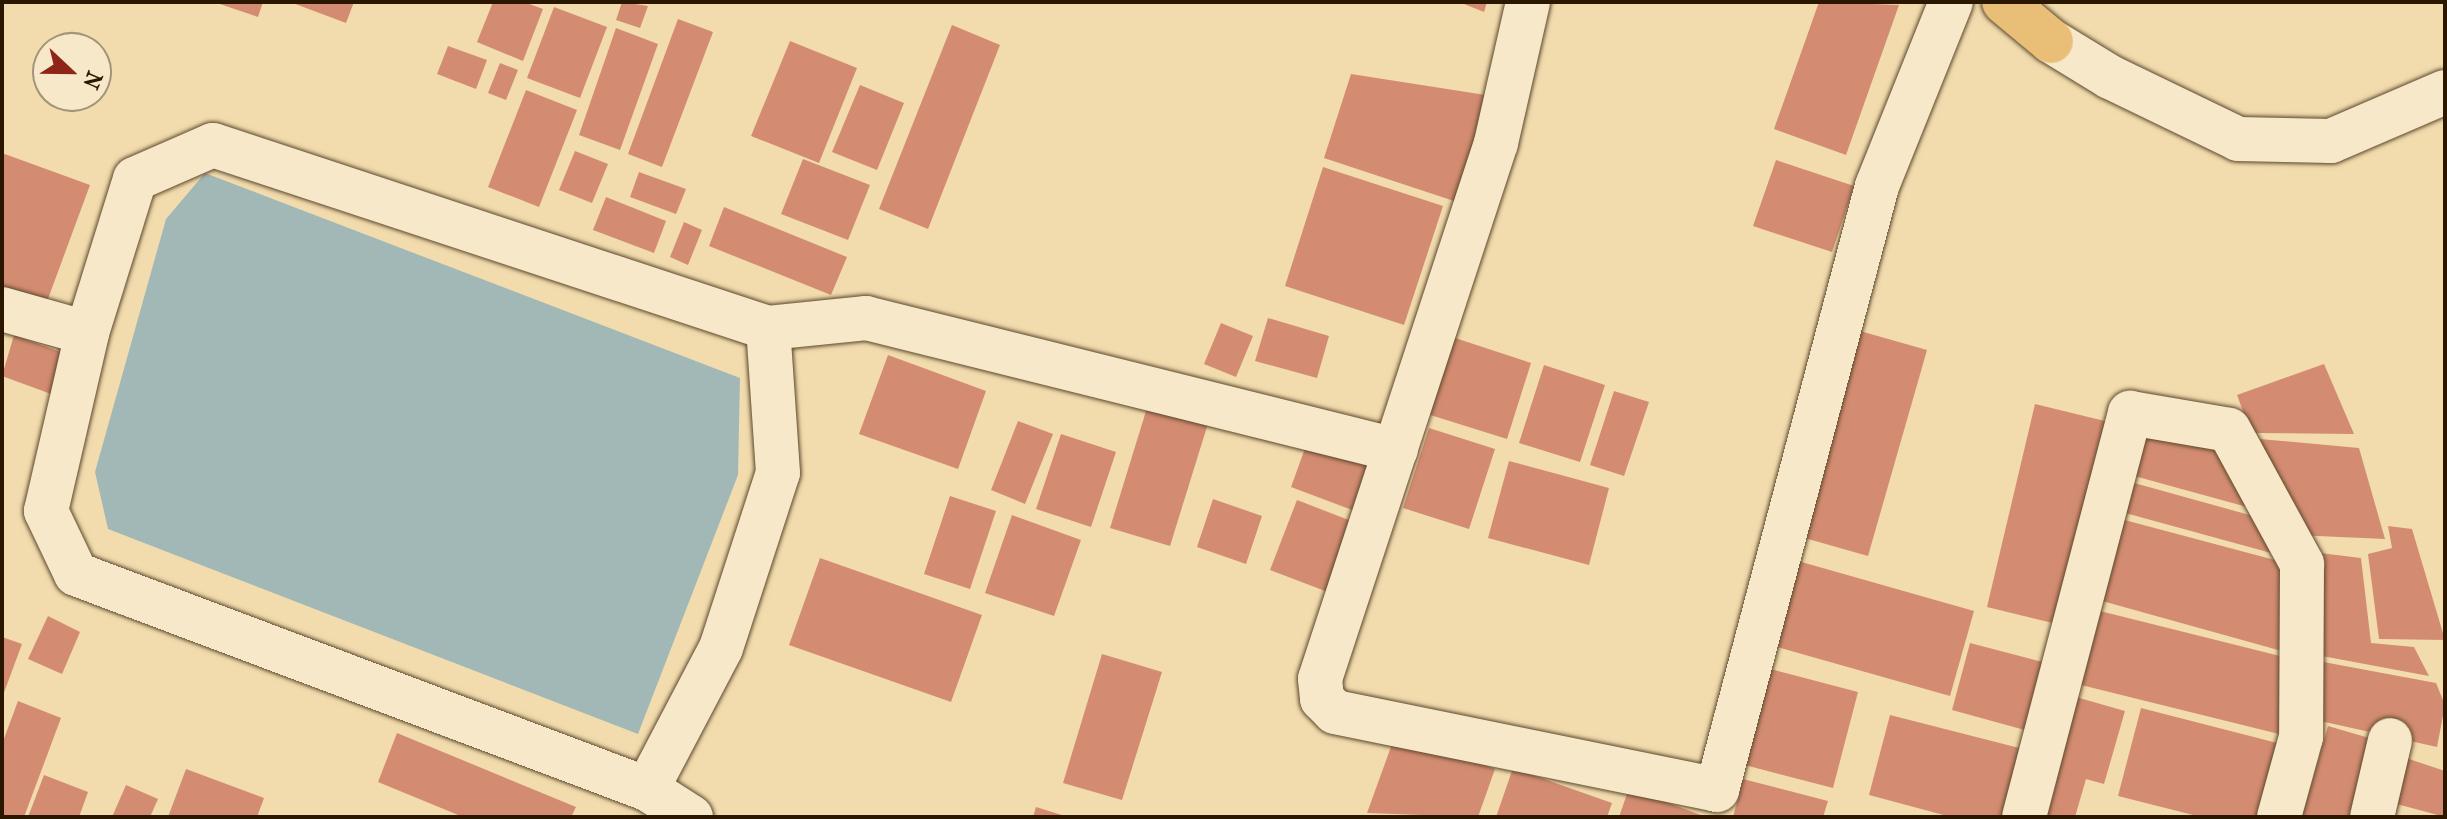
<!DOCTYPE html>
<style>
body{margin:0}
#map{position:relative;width:2447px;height:819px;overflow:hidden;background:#f2dcae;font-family:"IM FELL French Canon",serif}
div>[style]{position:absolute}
.water>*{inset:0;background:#a2b8b7}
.building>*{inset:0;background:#d38c71}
.roads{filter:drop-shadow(0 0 2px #5d482c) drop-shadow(0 0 2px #5d482c)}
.minor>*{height:44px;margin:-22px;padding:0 22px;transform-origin:22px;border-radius:22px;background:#f7e8ca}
.major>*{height:44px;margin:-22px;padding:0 22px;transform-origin:22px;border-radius:22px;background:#e9be77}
span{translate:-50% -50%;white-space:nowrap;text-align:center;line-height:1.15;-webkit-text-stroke:8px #f7e8ca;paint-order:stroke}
.frame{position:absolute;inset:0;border:4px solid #2b1600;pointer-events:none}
.north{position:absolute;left:32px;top:32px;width:80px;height:80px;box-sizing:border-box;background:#f7e8ca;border:2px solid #a59479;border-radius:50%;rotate:112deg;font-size:22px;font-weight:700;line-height:32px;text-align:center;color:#2b1600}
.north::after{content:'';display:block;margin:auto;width:28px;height:36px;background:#8f2418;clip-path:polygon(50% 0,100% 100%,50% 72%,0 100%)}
</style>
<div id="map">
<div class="water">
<div style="clip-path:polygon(205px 173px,740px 378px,738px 475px,638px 734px,108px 529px,95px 472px,166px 219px)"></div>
</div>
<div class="building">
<div style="clip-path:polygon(214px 2px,263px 2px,258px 17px)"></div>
<div style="clip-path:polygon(290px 2px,354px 2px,346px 23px)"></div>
<div style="clip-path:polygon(493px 2px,524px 2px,543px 9px,523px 61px,477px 42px)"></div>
<div style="clip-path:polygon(622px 2px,648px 6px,640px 28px,616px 20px)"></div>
<div style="clip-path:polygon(1459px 2px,1487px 2px,1484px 12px)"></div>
<div style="clip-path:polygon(1819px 2px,1899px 5px,1846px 155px,1774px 129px)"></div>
<div style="clip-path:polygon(554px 7px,607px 27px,580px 98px,527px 78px)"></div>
<div style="clip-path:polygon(678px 19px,713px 32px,662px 167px,628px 154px)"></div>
<div style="clip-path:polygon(952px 25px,1000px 45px,928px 229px,879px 209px)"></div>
<div style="clip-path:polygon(616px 28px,658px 44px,620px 150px,579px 135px)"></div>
<div style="clip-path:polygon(790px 41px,857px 68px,819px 163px,751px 136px)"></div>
<div style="clip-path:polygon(448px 46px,487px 60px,476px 89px,437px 74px)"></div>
<div style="clip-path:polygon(500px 63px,518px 70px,506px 100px,488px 93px)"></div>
<div style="clip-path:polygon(1351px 74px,1492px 96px,1460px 203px,1324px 158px)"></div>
<div style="clip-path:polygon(860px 85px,904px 103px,877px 170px,832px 152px)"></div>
<div style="clip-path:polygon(526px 90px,577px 110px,539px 207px,488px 187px)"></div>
<div style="clip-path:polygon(575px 151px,608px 164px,592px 203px,559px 190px)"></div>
<div style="clip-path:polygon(2px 153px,90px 185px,45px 307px,2px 291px)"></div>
<div style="clip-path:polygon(803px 159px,870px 185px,848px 240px,781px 214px)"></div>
<div style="clip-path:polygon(1776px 160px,1854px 186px,1832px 252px,1753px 226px)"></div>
<div style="clip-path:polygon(1323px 167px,1443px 206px,1404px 325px,1285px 286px)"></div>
<div style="clip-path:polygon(639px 172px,686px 189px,676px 214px,630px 197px)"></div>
<div style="clip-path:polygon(606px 197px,666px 221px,654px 253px,593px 230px)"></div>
<div style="clip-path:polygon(724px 207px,847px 257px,831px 295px,709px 246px)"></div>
<div style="clip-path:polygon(684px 222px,702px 230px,688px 265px,670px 257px)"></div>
<div style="clip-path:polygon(1268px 318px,1329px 336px,1317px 378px,1255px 361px)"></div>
<div style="clip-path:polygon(1221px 323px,1253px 336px,1236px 377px,1204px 364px)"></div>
<div style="clip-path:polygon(1853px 329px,1927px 350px,1868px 556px,1794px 535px)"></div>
<div style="clip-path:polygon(14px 335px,66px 354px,51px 394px,2px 376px)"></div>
<div style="clip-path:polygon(1449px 336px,1531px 363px,1507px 439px,1424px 413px)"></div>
<div style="clip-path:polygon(888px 355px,986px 391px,958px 469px,859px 434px)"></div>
<div style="clip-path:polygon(2324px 364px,2354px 434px,2251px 433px,2237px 395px)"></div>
<div style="clip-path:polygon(1544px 365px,1605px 385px,1580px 462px,1519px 443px)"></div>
<div style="clip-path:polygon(1614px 391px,1649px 402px,1624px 476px,1590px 465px)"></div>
<div style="clip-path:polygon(1150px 398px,1210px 417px,1170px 546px,1110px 528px)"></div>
<div style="clip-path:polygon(2035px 404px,2113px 423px,2065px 626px,1987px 607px)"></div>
<div style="clip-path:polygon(1018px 421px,1053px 434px,1025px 504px,991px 490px)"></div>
<div style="clip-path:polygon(2140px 422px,2227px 443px,2258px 510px,2127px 474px)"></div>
<div style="clip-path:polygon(1429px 428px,1495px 449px,1469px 529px,1403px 508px)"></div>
<div style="clip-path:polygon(1061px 434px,1116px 452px,1091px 527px,1036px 509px)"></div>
<div style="clip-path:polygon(2260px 439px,2359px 448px,2385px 539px,2295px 535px)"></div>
<div style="clip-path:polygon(1308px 440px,1378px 466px,1360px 513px,1291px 487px)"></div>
<div style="clip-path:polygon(1509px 461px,1609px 488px,1589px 565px,1488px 538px)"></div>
<div style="clip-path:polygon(2127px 481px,2264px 519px,2282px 556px,2118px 511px)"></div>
<div style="clip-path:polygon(950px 496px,996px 511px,970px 589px,924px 574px)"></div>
<div style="clip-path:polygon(1213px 499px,1262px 516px,1246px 564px,1197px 547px)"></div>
<div style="clip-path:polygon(1297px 500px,1359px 524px,1333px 594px,1270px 570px)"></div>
<div style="clip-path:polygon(1012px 515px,1081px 540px,1054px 616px,985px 593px)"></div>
<div style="clip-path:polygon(2117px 518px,2290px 564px,2289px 653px,2095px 599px)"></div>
<div style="clip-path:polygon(2388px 526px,2412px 529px,2445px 640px,2379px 639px,2368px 554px,2392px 548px)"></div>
<div style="clip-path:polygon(2320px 553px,2361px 558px,2371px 643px,2414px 647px,2429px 676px,2322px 656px)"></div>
<div style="clip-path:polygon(820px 558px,982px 615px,951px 702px,789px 645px)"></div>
<div style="clip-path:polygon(1798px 561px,1974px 611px,1950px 696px,1774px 646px)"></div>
<div style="clip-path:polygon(2096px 610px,2288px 658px,2287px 736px,2077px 684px)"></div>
<div style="clip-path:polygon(48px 616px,80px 632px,62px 674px,28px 659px)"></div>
<div style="clip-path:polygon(2px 637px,22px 644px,2px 698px)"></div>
<div style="clip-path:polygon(1970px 643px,2050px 664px,2032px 732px,1952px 710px)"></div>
<div style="clip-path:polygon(1102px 654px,1162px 672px,1122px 800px,1063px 783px)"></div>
<div style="clip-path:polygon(2318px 661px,2436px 683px,2445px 705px,2437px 747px,2307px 718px)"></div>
<div style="clip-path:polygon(1767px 668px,1858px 692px,1833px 788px,1741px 764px)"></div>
<div style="clip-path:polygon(2076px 697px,2125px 711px,2104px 784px,2086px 779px,2075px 817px,2041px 817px)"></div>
<div style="clip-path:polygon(18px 701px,61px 718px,24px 817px,2px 817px,2px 744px)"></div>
<div style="clip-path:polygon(2141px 708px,2285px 745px,2266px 817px,2201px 817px,2118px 796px)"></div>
<div style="clip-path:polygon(1890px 715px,2031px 751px,2014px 817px,1951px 817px,1869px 795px)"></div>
<div style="clip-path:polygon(2328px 726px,2376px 740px,2354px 817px,2302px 817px)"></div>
<div style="clip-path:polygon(397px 733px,576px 807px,571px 817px,463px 817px,378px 782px)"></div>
<div style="clip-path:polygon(1396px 733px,1495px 769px,1478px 817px,1367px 813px)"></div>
<div style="clip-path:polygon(2397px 755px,2445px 771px,2445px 817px,2382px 800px)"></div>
<div style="clip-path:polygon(1513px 768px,1612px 803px,1607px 817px,1496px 817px)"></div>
<div style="clip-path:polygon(186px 769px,264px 798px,257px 817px,168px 817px)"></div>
<div style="clip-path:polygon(44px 775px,88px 792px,79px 817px,28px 817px)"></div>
<div style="clip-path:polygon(1743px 779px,1828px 801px,1823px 817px,1733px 817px)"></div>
<div style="clip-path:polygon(126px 785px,158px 799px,150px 817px,112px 817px)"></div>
<div style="clip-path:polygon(1629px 788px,1706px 817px,1619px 817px)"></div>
<div style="clip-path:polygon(1036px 807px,1065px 816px,1065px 817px,1033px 817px)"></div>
</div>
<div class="roads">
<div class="minor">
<div style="left:1528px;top:2px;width:145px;rotate:102.8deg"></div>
<div style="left:1496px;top:143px;width:564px;rotate:108.18deg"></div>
<div style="left:1320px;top:679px;width:20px;rotate:84deg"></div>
<div style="left:1322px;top:699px;width:18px;rotate:45deg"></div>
<div style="left:1335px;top:712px;width:390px;rotate:11.5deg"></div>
<div style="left:1717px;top:790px;width:625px;rotate:-75.16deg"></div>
<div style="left:1877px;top:186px;width:198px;rotate:-68.1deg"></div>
<div style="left:2051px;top:41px;width:69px;rotate:31.4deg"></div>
<div style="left:2110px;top:77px;width:142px;rotate:25.8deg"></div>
<div style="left:2238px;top:139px;width:93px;rotate:1.2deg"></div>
<div style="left:2331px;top:141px;width:124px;rotate:-23.3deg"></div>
<div style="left:2px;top:309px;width:88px;rotate:15.8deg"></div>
<div style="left:647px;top:789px;width:159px;rotate:-62.3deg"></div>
<div style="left:721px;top:648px;width:184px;rotate:-72deg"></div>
<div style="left:778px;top:473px;width:145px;rotate:-93.9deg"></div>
<div style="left:691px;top:817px;width:52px;rotate:-147.5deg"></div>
<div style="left:647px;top:789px;width:610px;rotate:-159.37deg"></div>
<div style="left:76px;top:574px;width:70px;rotate:-115.5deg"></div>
<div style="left:46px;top:511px;width:183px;rotate:-77deg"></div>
<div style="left:87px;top:333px;width:161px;rotate:-72.7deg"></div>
<div style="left:135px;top:179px;width:85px;rotate:-23.6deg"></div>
<div style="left:213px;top:145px;width:584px;rotate:18.25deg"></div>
<div style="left:768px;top:328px;width:99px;rotate:-5.8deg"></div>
<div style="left:866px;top:318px;width:546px;rotate:13.99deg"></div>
<div style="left:2024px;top:817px;width:418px;rotate:-75.3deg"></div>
<div style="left:2130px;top:413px;width:100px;rotate:9.7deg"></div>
<div style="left:2229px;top:430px;width:153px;rotate:61.4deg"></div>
<div style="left:2302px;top:564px;width:173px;rotate:90.3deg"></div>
<div style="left:2301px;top:737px;width:83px;rotate:105.4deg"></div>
<div style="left:2372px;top:817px;width:79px;rotate:-76.8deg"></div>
</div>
<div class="major">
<div style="left:2004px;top:2px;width:61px;rotate:39.7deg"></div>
</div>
</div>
<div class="frame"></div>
<div class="north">N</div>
</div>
